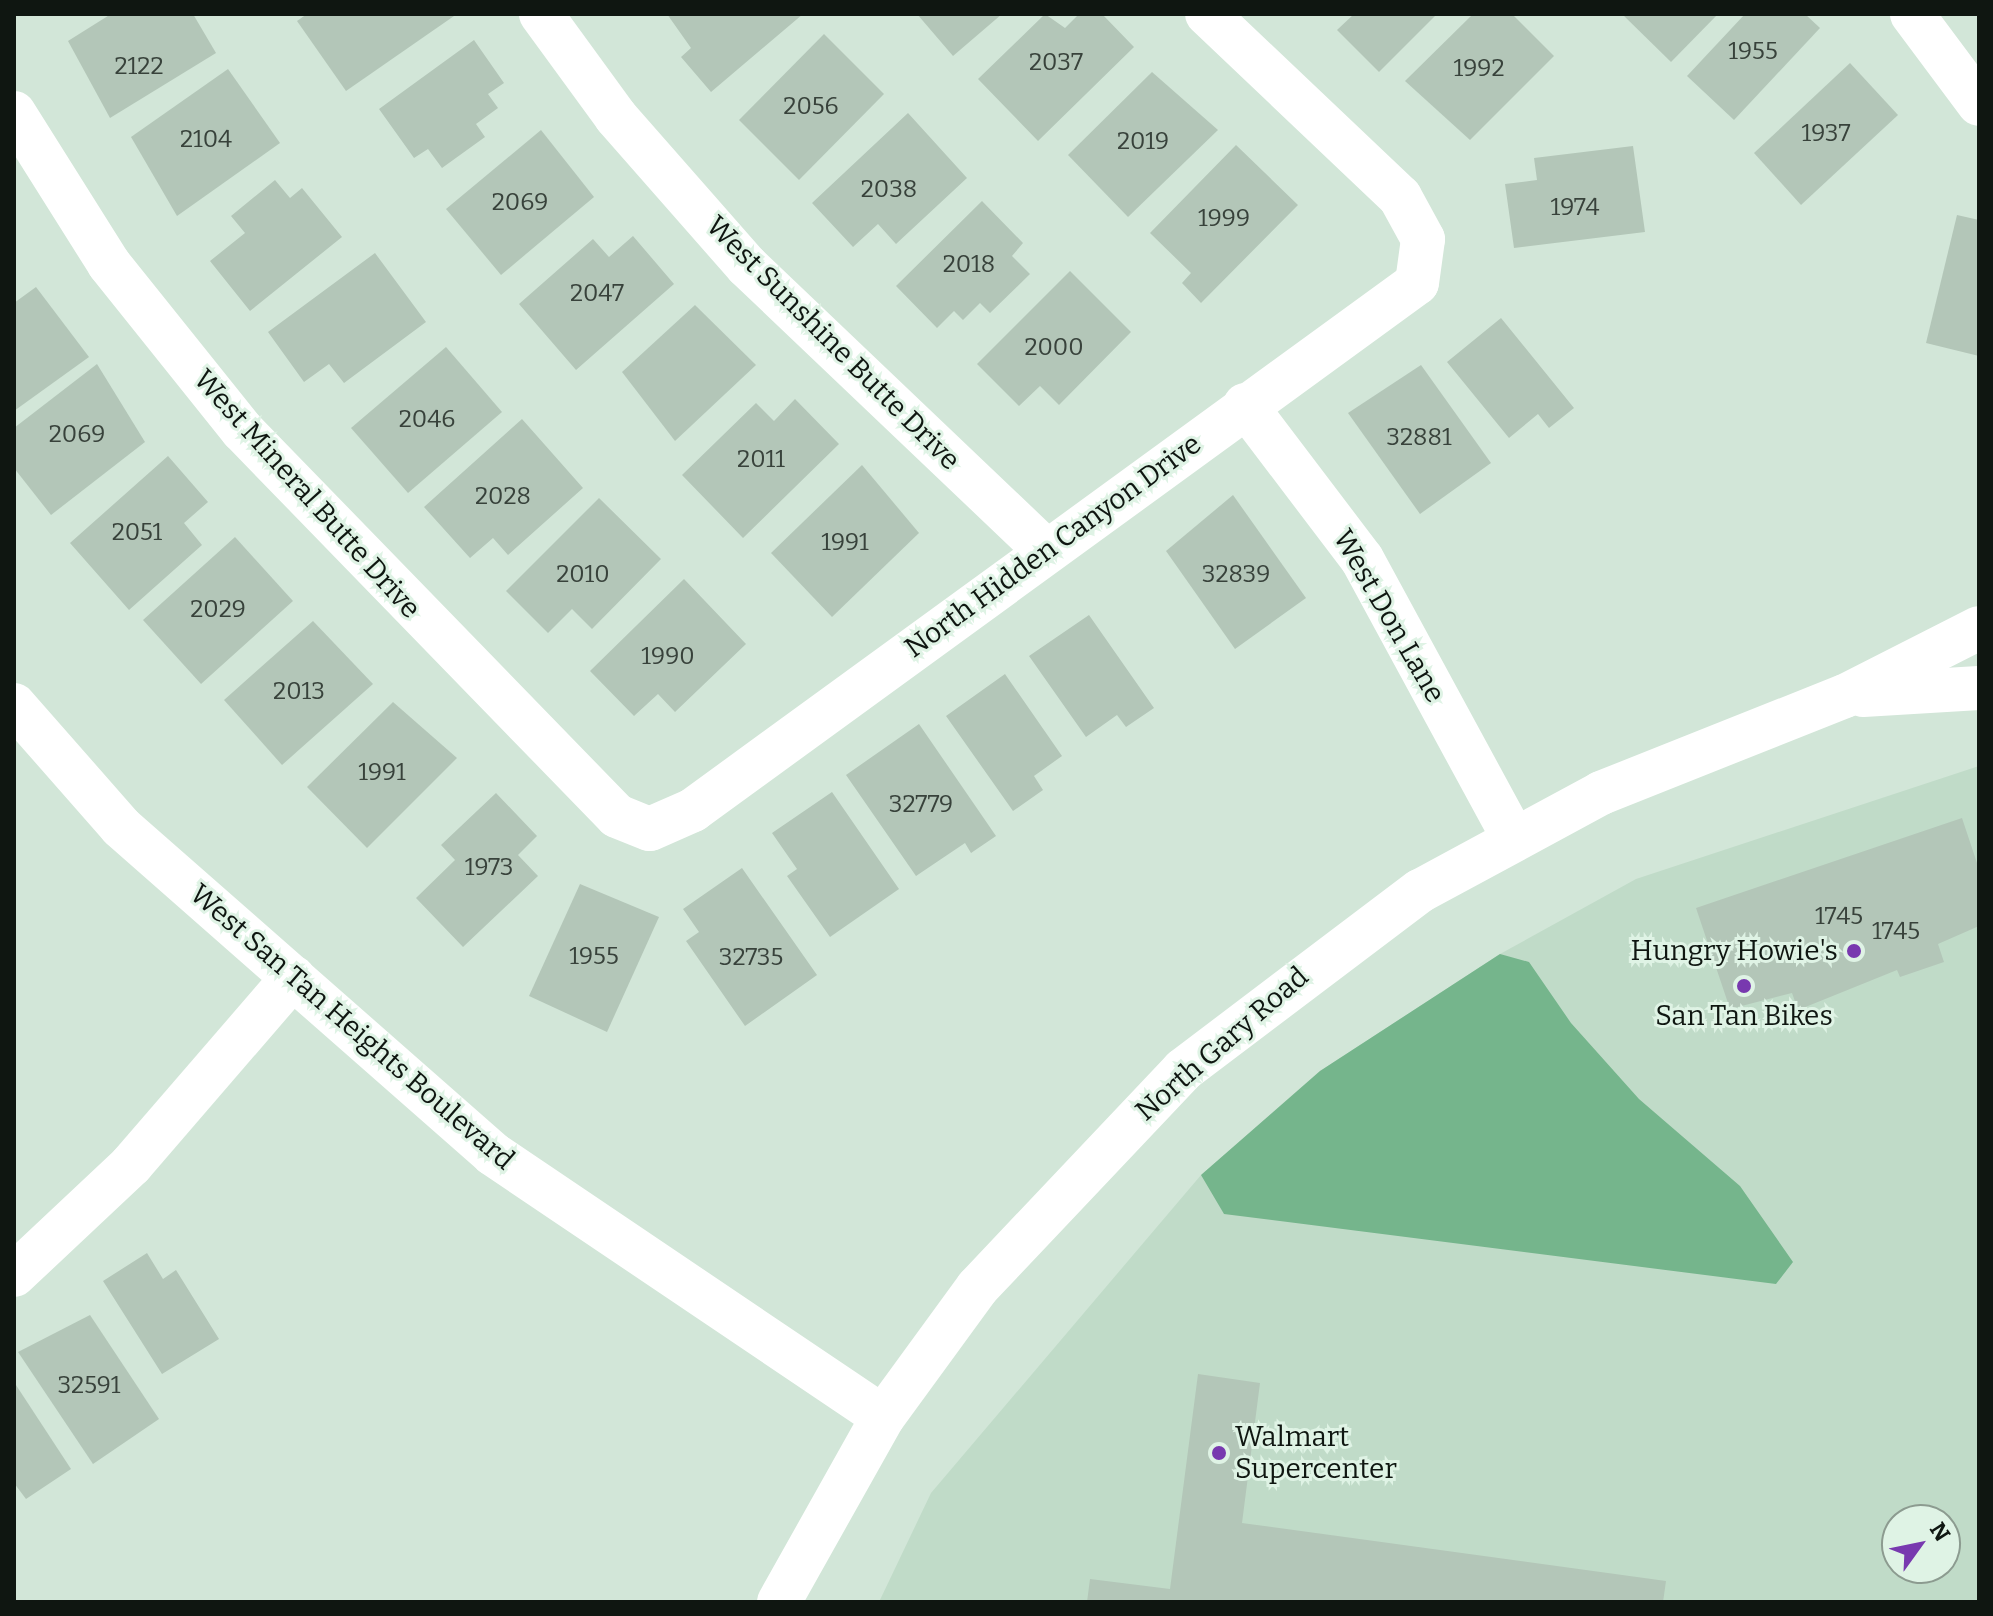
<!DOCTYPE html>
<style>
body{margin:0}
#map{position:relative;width:1993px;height:1616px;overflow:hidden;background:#d2e6d8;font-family:Bitter,serif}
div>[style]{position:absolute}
.built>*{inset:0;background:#c0dbc8}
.water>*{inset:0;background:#75b58c}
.building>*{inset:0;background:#b3c6b8}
.minor>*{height:44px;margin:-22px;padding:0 22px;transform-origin:22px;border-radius:22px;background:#fff}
.dots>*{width:22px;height:22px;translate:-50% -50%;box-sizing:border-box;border:4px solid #dff3e5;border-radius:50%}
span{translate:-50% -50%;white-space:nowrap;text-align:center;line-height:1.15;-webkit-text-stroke:6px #dff3e5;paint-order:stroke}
.number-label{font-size:24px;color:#38423b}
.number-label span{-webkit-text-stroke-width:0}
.street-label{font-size:28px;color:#0f1611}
.poi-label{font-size:28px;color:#0f1611}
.right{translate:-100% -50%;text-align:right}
.left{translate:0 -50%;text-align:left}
.frame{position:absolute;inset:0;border:16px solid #0f1611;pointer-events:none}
.north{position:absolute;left:1881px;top:1504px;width:80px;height:80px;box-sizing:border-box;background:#dff3e5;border:2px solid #8c9b90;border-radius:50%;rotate:57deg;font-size:22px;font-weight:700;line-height:32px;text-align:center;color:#0f1611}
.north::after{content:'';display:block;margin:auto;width:28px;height:36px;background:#7839af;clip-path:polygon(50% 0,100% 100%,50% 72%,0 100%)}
</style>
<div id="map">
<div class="built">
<div style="clip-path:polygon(evenodd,1979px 766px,1979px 1602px,879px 1602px,931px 1493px,1201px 1175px,1320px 1071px,1500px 954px,1636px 879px,1979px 766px,1897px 1520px,1945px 1520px,1945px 1568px,1897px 1568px,1897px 1520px)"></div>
</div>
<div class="water">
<div style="clip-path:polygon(1500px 954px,1529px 962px,1571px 1023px,1639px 1099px,1740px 1186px,1793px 1262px,1776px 1284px,1224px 1214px,1201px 1175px,1320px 1071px)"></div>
</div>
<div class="building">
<div style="clip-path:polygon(111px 14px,193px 14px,216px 53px,110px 118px,68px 41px)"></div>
<div style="clip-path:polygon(307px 14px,453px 14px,454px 16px,346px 91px,297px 21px)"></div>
<div style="clip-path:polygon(667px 14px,803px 14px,711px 92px,681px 57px,691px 48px)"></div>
<div style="clip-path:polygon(917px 14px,1002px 14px,953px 56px)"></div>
<div style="clip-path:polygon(1045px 14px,1065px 28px,1079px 14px,1102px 14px,1134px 47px,1038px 141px,978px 79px)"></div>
<div style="clip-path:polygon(1354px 14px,1437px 14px,1379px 72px,1337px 30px)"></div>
<div style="clip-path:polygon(1473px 14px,1512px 14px,1554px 56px,1470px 140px,1405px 81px)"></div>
<div style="clip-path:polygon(1622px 14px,1718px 14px,1671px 62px)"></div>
<div style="clip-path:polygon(1745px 14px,1805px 14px,1820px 28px,1734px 120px,1687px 76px)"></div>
<div style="clip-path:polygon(824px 34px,884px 94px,799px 180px,739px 120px)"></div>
<div style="clip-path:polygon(474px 40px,504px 83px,488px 94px,498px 108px,476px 124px,485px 137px,442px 168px,428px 149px,414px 158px,379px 109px)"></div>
<div style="clip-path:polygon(1850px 63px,1898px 115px,1801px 205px,1754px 153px)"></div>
<div style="clip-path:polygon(228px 69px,280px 143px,177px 216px,131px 137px)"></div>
<div style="clip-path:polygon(1152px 72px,1218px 130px,1128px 217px,1068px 155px)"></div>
<div style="clip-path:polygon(908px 113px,967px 178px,896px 244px,878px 224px,853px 247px,812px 203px)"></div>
<div style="clip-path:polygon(541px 130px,594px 197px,501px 275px,446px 209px)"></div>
<div style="clip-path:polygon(1236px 145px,1298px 205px,1201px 303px,1182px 283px,1191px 273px,1150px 233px)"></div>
<div style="clip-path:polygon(1633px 146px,1645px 232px,1514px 248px,1505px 184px,1537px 180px,1534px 158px)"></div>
<div style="clip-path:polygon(275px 180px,290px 198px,302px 188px,342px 237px,250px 311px,210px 261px,245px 233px,231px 216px)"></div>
<div style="clip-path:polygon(982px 201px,1023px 243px,1012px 256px,1030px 274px,990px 313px,980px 303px,963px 320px,954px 311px,937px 328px,896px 286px)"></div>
<div style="clip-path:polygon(1957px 215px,1979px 220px,1979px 356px,1926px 343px)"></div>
<div style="clip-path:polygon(633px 236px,674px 284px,576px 370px,519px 304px,593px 239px,609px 257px)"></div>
<div style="clip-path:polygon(375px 253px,426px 322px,344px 383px,329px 364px,304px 382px,268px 332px)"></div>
<div style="clip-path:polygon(1070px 271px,1131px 332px,1059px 405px,1040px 386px,1019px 406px,977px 364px)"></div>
<div style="clip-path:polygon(36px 287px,89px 357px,14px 411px,14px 303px)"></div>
<div style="clip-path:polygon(695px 305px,756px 365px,675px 441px,622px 372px)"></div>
<div style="clip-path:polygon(1501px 318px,1574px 408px,1549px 428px,1538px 414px,1509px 438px,1447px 362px)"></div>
<div style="clip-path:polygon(446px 347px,502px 412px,408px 493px,351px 428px)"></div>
<div style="clip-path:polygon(97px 364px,145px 442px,51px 515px,14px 468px,14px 428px)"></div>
<div style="clip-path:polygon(1421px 365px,1491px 463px,1420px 514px,1348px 413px)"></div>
<div style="clip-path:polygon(795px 399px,839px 444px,743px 538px,682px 475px,756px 403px,774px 421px)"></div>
<div style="clip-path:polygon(522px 419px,583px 488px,508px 555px,493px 538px,470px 558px,424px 507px)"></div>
<div style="clip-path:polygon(168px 456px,208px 502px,184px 523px,202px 545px,129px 610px,70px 543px)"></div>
<div style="clip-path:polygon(862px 465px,919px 533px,832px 617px,771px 553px)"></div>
<div style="clip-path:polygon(1233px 495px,1306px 598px,1235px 649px,1166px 551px)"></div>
<div style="clip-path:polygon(599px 498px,661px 559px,592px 629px,572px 609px,548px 633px,506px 591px)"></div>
<div style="clip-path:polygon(235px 537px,293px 601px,201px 684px,143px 620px)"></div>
<div style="clip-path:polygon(684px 579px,746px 644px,675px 712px,658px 694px,634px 716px,590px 671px)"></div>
<div style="clip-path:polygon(1089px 615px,1154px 708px,1126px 727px,1117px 715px,1086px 737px,1029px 656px)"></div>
<div style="clip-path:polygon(313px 621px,373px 684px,282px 765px,224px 700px)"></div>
<div style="clip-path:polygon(1005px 674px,1062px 756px,1034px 776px,1043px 790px,1013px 811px,946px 716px)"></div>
<div style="clip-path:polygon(393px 702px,457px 758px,367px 848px,307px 787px)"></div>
<div style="clip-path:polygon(919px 724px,996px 836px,971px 853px,965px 843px,916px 876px,846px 775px)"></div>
<div style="clip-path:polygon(832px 792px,899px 889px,830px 937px,787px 876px,797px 869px,772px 833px)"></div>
<div style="clip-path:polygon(496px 793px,537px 836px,518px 855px,538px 876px,463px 947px,416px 898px,455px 860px,441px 845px)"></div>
<div style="clip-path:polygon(1962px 818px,1979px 869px,1979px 926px,1938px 944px,1944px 962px,1900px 977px,1897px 970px,1798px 1010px,1792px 993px,1730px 1009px,1696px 908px)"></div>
<div style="clip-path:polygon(742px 868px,817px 975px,745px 1026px,686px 941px,699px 932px,683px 909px)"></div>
<div style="clip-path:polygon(580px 884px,659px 917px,607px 1032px,529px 996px)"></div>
<div style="clip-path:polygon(147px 1253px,163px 1279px,176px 1270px,219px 1339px,162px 1374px,103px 1281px)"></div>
<div style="clip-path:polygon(90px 1315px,159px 1419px,93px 1464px,18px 1352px)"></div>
<div style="clip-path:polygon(1198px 1374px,1260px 1383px,1242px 1523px,1666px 1581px,1663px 1602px,1087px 1602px,1090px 1579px,1170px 1589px)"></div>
<div style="clip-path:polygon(14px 1382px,71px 1469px,26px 1499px,14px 1483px)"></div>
</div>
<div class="minor">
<div style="left:541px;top:14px;width:127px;rotate:53.9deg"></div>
<div style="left:616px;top:117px;width:198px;rotate:48.7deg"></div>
<div style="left:747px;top:266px;width:413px;rotate:43.6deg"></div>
<div style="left:1912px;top:14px;width:112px;rotate:53.3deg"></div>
<div style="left:14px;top:113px;width:178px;rotate:57.8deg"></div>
<div style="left:109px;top:264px;width:213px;rotate:51.3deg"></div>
<div style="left:242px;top:430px;width:538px;rotate:45.83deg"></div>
<div style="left:617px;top:816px;width:35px;rotate:22deg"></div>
<div style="left:650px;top:829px;width:47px;rotate:-23.8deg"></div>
<div style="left:693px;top:810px;width:895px;rotate:-36.05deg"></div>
<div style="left:1417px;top:283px;width:44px;rotate:-82.2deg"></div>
<div style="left:1423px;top:239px;width:48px;rotate:-118.7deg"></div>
<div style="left:1400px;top:197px;width:266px;rotate:-136.5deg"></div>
<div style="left:1245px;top:405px;width:193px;rotate:52.8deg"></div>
<div style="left:1362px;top:559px;width:319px;rotate:61.5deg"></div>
<div style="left:1863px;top:695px;width:116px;rotate:-3.5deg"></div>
<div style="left:14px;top:705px;width:162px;rotate:48.7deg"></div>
<div style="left:121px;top:827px;width:495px;rotate:41.3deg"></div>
<div style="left:493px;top:1154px;width:470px;rotate:34deg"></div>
<div style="left:14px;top:1275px;width:161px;rotate:-43.2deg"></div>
<div style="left:131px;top:1165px;width:248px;rotate:-49.2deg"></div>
<div style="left:779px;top:1602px;width:212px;rotate:-60.7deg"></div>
<div style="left:883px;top:1417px;width:160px;rotate:-53.9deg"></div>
<div style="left:977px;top:1288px;width:300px;rotate:-46.6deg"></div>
<div style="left:1183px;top:1070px;width:297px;rotate:-37.1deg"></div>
<div style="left:1420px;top:891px;width:206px;rotate:-28.4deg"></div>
<div style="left:1601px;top:793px;width:263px;rotate:-21.7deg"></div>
<div style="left:1845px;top:696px;width:150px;rotate:-26.9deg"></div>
</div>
<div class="dots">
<div style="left:1854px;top:951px;background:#7839af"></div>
<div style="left:1744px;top:986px;background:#7839af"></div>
<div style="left:1219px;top:1453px;background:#7839af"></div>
</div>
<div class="number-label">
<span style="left:1753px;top:52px">1955</span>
<span style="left:1056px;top:63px">2037</span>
<span style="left:139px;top:67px">2122</span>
<span style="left:1479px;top:69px">1992</span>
<span style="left:811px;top:107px">2056</span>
<span style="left:1826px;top:134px">1937</span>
<span style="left:206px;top:140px">2104</span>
<span style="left:1143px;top:142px">2019</span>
<span style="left:889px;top:190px">2038</span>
<span style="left:520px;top:203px">2069</span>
<span style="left:1575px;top:208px">1974</span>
<span style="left:1224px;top:219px">1999</span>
<span style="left:969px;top:265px">2018</span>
<span style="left:597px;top:294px">2047</span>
<span style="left:1054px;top:348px">2000</span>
<span style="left:427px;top:420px">2046</span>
<span style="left:77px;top:435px">2069</span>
<span style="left:1419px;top:438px">32881</span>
<span style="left:761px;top:460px">2011</span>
<span style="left:503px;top:497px">2028</span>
<span style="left:137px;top:533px">2051</span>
<span style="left:845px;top:543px">1991</span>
<span style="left:583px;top:575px">2010</span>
<span style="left:1236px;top:575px">32839</span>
<span style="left:218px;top:610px">2029</span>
<span style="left:668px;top:657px">1990</span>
<span style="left:299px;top:692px">2013</span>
<span style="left:382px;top:773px">1991</span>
<span style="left:921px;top:805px">32779</span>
<span style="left:489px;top:868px">1973</span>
<span style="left:1839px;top:917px">1745</span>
<span style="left:1896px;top:932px">1745</span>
<span style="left:594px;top:957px">1955</span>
<span style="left:751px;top:958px">32735</span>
<span style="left:89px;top:1386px">32591</span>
</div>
<div class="street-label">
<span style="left:833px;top:343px;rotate:45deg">West Sunshine Butte Drive</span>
<span style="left:307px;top:494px;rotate:48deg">West Mineral Butte Drive</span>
<span style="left:1053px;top:546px;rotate:-36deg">North Hidden Canyon Drive</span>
<span style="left:1389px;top:616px;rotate:60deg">West Don Lane</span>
<span style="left:352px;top:1027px;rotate:41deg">West San Tan Heights Boulevard</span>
<span style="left:1222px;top:1044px;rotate:-41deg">North Gary Road</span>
</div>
<div class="poi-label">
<span class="right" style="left:1838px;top:951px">Hungry Howie's</span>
<span style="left:1744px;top:1016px">San Tan Bikes</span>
<span class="left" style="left:1235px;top:1453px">Walmart<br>Supercenter</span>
</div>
<div class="frame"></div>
<div class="north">N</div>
</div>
